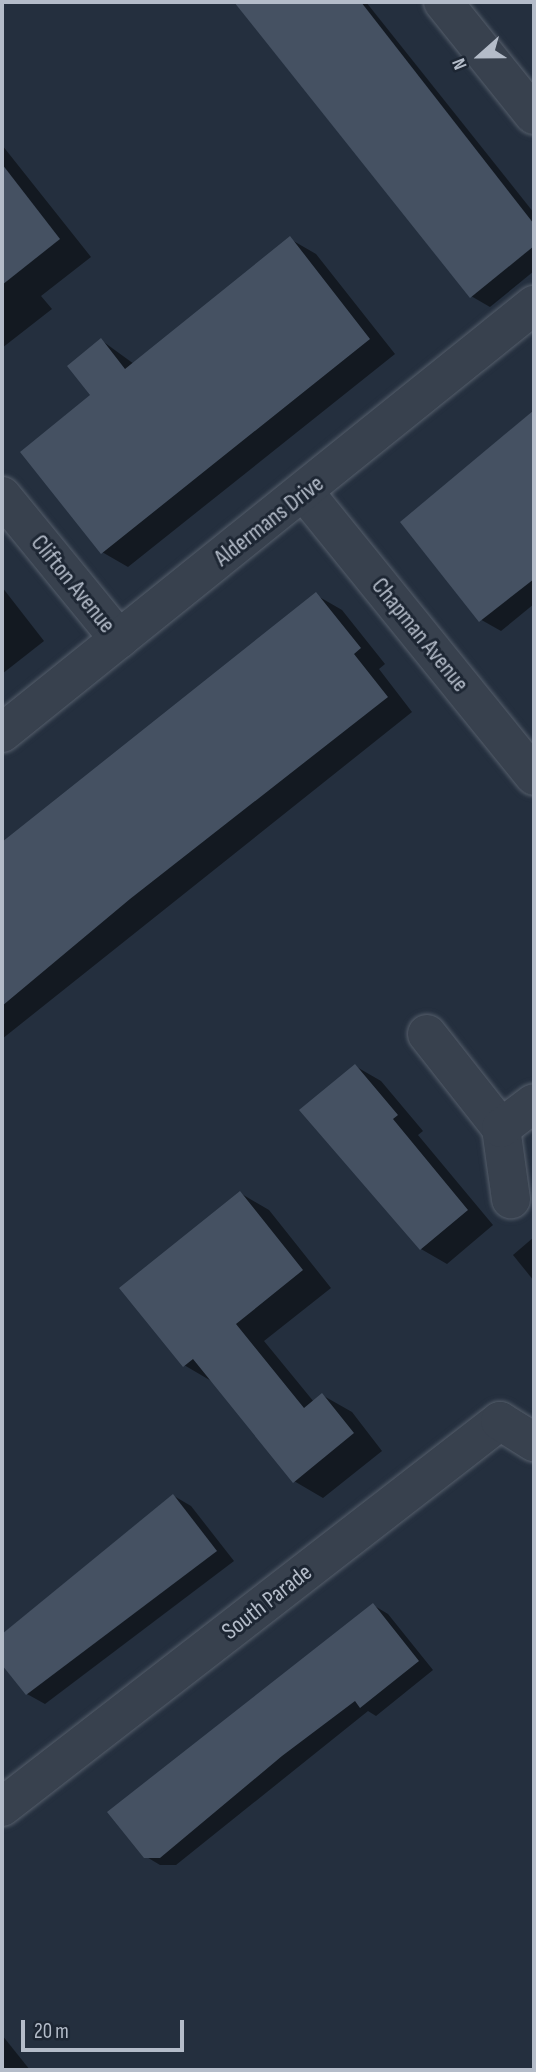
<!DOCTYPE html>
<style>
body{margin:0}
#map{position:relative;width:536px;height:2072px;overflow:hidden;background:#242f3e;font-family:"Sofia Sans Condensed",sans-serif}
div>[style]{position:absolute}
.shadow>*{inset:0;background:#0007}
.building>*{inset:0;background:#455162}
.roads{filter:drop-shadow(0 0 2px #565f6c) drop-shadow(0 0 2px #565f6c)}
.minor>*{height:38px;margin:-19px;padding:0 19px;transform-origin:19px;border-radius:19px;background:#38414e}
span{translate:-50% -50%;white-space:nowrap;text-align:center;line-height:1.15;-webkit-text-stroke:6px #1d2633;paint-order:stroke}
.street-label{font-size:24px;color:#b4bcc9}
.frame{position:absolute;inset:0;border:4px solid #b4bcc9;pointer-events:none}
.north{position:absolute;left:445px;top:21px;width:70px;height:70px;-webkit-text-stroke:5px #1d2633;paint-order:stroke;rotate:249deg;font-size:19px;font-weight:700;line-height:28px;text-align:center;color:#b4bcc9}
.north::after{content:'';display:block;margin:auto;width:24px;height:32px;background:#b4bcc9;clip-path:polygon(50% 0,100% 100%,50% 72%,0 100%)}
.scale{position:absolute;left:21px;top:2020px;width:163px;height:32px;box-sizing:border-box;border:4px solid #b4bcc9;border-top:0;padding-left:9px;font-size:21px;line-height:24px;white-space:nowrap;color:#b4bcc9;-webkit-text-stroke:5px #1d2633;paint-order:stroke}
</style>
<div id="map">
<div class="shadow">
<div style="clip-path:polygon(237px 2px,366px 2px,534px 213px,534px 271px,490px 307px,471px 296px)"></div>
<div style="clip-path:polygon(2px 145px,91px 257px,41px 296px,52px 309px,2px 348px)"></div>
<div style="clip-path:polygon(290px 239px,316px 254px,395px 354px,128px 567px,102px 552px,93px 396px,101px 340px,134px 364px)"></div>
<div style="clip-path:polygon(534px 410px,534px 604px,501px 631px,478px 618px,403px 523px)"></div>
<div style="clip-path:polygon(2px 587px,44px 641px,2px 674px)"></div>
<div style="clip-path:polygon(316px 595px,342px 610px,385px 664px,379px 669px,412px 712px,2px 1039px,2px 843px)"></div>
<div style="clip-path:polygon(355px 1066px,381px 1081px,423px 1131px,418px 1135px,493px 1225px,447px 1264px,421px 1249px)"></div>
<div style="clip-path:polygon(240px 1193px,269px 1210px,331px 1288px,264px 1341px,314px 1402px,322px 1395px,352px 1412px,382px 1451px,323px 1498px,294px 1481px,213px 1382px,184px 1365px)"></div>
<div style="clip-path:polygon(534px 1237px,534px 1281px,513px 1255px)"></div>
<div style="clip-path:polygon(174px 1496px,191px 1506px,234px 1561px,45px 1704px,27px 1694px,2px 1662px,2px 1635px)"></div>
<div style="clip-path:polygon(373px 1605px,388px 1614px,433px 1670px,376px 1716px,368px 1711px,176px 1865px,160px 1865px,145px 1856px)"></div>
<div style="clip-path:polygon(2px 2035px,30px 2070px,2px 2070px)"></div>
</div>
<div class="building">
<div style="clip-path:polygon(234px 2px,361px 2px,534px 224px,534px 246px,470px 298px)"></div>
<div style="clip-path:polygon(2px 164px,60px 239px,2px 285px)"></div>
<div style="clip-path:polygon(290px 236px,370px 339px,101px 554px,20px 452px,90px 395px,67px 366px,101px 338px,125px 369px)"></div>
<div style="clip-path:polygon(534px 410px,534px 579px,479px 622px,400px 522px)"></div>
<div style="clip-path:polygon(316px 592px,361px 648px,354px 654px,388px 697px,130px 899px,2px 1006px,2px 842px)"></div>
<div style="clip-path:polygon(355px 1064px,398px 1115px,393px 1119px,468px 1210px,420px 1250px,299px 1110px)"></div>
<div style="clip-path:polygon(240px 1191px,303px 1270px,236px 1324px,304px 1408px,322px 1393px,354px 1433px,293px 1483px,193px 1359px,183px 1367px,119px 1288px)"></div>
<div style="clip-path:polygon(173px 1494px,217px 1551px,26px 1695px,2px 1665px,2px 1634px)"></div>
<div style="clip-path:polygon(373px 1603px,419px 1661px,360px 1708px,355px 1701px,282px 1756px,160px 1858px,144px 1858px,107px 1812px)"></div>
</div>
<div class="roads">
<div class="minor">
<div style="left:443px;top:2px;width:145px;rotate:51.2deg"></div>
<div style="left:305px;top:493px;width:364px;rotate:51deg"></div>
<div style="left:2px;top:496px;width:185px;rotate:50.7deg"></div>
<div style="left:2px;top:733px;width:683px;rotate:-38.82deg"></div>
<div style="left:427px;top:1034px;width:120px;rotate:51.8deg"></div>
<div style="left:501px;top:1128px;width:72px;rotate:82deg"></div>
<div style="left:501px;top:1128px;width:41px;rotate:-37.1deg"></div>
<div style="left:2px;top:1807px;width:630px;rotate:-37.78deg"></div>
<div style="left:500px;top:1421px;width:40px;rotate:32deg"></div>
</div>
</div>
<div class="street-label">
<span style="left:269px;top:521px;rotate:-38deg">Aldermans Drive</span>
<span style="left:73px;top:584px;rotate:51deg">Clifton Avenue</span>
<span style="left:420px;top:635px;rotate:51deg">Chapman Avenue</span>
<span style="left:267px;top:1602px;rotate:-38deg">South Parade</span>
</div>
<div class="frame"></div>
<div class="north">N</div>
<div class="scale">20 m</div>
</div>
